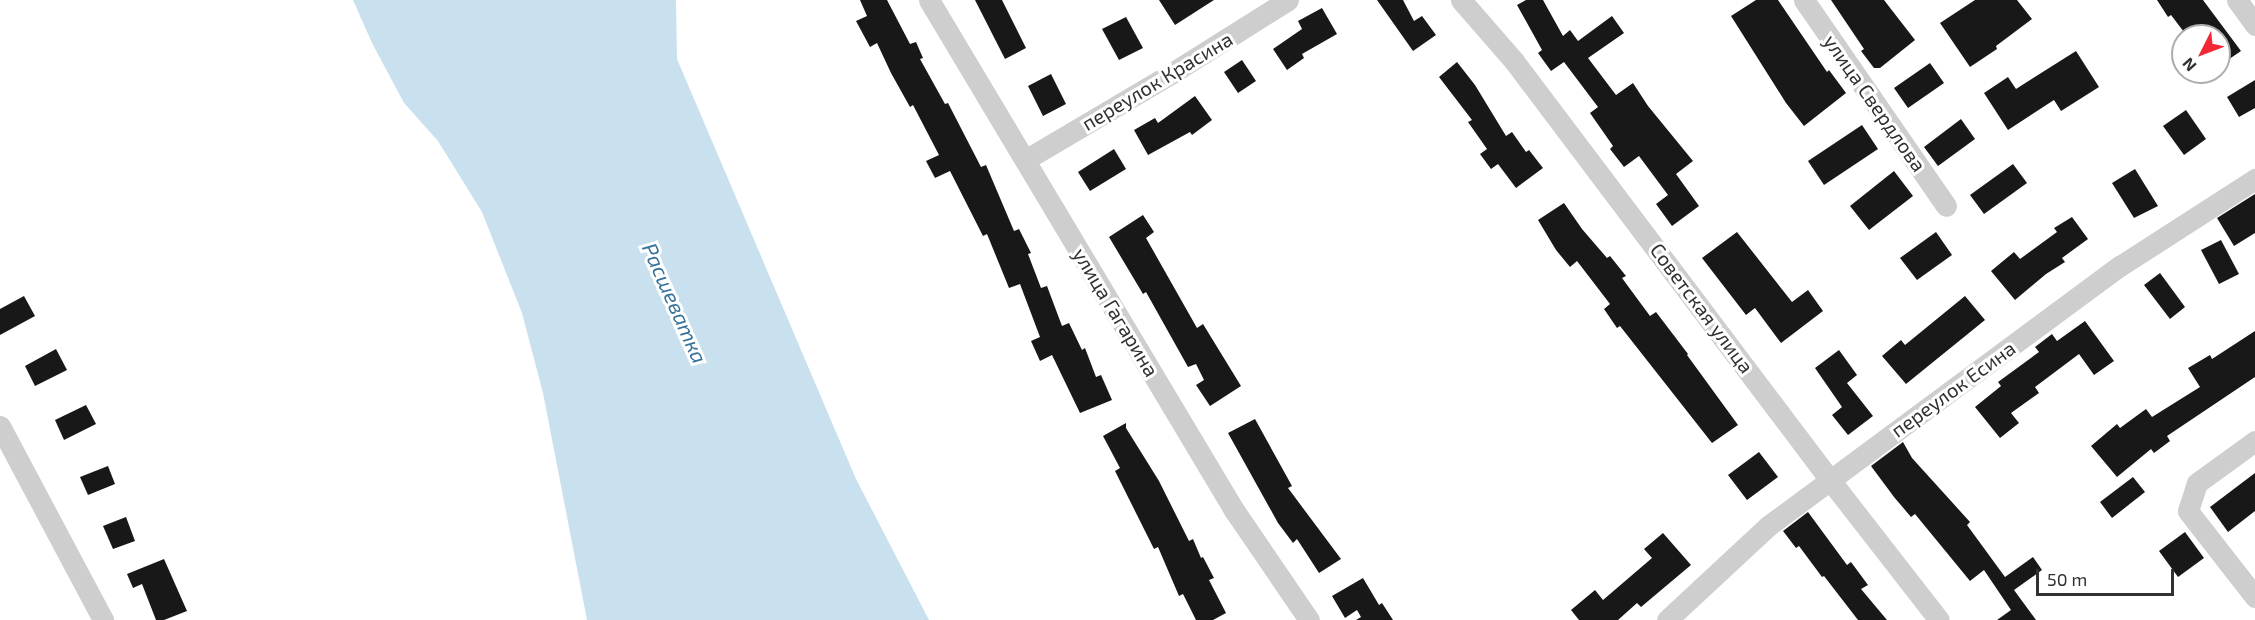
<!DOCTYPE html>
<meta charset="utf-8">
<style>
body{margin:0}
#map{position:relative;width:2255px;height:620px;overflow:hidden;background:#fff;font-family:"Exo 2",sans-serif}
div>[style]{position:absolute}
.water>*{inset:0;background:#c9e0ef}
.building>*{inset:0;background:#181818}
.minor>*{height:21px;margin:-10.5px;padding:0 10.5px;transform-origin:10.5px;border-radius:10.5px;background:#cecece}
span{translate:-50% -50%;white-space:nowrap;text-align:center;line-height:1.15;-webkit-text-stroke:6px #fff;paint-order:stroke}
.street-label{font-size:20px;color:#313131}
.water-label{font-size:21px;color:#37729a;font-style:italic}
.north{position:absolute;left:2171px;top:24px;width:60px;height:60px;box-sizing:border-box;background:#fff;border:2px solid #adadad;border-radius:50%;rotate:228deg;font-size:16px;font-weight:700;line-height:24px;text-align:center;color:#313131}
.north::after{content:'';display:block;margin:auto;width:21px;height:27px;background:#f22834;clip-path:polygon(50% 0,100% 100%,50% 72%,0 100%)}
.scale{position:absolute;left:2036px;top:569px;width:138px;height:27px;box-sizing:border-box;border:3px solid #313131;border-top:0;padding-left:8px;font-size:18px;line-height:21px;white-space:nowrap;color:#313131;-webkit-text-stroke:4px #fff;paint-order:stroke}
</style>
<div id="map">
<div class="water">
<div style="clip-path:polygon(353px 0,676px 0,677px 59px,856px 479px,929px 620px,587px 620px,543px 393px,522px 313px,482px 212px,438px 141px,404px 103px,372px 43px)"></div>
</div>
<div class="building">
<div style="clip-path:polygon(860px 0,887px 0,910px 44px,916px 42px,923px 58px,920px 59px,945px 104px,948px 103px,981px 167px,986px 165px,1014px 231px,1019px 229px,1031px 253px,1028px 254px,1041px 288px,1047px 286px,1062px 326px,1069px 323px,1082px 350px,1085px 348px,1096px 377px,1101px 375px,1112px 400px,1080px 413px,1052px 355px,1040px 361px,1031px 341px,1040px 337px,1020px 284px,1009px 288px,987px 234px,983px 236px,950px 171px,935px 178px,926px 161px,939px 155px,913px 105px,910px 107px,891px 73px,877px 43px,870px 47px,856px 21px,867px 16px)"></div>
<div style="clip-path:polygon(975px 0,1002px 0,1026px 48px,1005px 59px)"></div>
<div style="clip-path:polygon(1159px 0,1214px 0,1175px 25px)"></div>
<div style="clip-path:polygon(1377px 0,1403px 0,1414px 21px,1422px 16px,1436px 35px,1413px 51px)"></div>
<div style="clip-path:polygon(1526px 0,1543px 0,1563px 36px,1570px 30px,1578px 41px,1612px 16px,1624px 33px,1588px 58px,1616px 95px,1633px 83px,1648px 106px,1693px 161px,1676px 174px,1699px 206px,1672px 226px,1656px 204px,1668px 195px,1639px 156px,1624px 167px,1610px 149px,1613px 146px,1590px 113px,1598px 107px,1564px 62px,1551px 71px,1538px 53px,1542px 50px,1517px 5px)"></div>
<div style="clip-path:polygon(1756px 0,1778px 0,1827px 72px,1829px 70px,1846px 93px,1804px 126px,1786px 103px,1731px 16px)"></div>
<div style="clip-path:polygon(1831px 0,1884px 0,1915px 40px,1880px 68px,1874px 68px,1861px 51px,1864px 49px)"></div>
<div style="clip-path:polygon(1975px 0,2017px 0,2032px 19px,1996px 46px,1997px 49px,1970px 67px,1940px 23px)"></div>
<div style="clip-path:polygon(2157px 0,2203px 0,2241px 51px,2219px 66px,2219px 36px,2187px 36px,2171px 15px,2168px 17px)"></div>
<div style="clip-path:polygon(1322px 8px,1337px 34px,1302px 54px,1304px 58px,1287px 70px,1273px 49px,1302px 29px,1298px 21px)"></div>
<div style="clip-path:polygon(1126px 17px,1143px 48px,1119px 60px,1102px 29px)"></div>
<div style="clip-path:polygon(2076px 51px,2099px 87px,2061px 111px,2054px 100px,2008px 130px,1984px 93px,2008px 77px,2016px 89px)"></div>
<div style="clip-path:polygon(1242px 60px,1256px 81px,1238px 93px,1224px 72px)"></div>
<div style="clip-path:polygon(1457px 62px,1475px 85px,1506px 136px,1512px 132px,1526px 152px,1529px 150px,1543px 168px,1516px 188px,1498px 164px,1491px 169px,1480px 154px,1487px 149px,1468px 122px,1472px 120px,1439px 77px)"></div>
<div style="clip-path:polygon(1930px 63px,1944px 83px,1908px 108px,1894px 88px)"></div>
<div style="clip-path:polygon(1051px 74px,1066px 104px,1043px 116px,1028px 86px)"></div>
<div style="clip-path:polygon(2255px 80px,2255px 108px,2239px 117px,2227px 97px)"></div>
<div style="clip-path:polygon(1195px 96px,1212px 120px,1192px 135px,1190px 132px,1148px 155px,1134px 130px,1155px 118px,1158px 123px)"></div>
<div style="clip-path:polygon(2186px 110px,2206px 139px,2184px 155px,2163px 126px)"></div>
<div style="clip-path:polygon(1961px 119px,1975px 139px,1938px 166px,1924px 147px)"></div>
<div style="clip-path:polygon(1862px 125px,1878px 149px,1824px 185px,1808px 161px)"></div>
<div style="clip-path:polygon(1114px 149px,1126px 169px,1090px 191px,1078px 172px)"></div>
<div style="clip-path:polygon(2013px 164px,2027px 183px,1984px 214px,1970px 195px)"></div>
<div style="clip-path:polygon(2135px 169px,2158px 206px,2134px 218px,2112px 183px)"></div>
<div style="clip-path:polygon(1894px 171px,1913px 196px,1869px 230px,1850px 206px)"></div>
<div style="clip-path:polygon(2255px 194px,2255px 233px,2234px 246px,2217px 218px)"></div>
<div style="clip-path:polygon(1564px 203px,1582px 229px,1607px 258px,1610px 256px,1626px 276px,1622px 278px,1650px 316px,1656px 312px,1688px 354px,1687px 355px,1738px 425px,1712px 443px,1620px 326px,1617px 328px,1604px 309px,1610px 304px,1577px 261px,1570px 267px,1556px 250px,1538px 220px)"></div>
<div style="clip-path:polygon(1143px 215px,1154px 232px,1146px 238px,1197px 328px,1203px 324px,1241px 386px,1210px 406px,1196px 385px,1204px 380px,1196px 364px,1188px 367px,1146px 292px,1143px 294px,1109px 237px)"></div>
<div style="clip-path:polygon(2072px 217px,2088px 239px,2062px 258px,2065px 262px,2046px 274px,2015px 300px,1991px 271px,2014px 252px,2020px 259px,2057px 232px,2054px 228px)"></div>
<div style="clip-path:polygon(1737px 232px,1792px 302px,1808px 290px,1823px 311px,1781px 343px,1755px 308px,1746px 315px,1702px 258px)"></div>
<div style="clip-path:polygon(1936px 232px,1952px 255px,1917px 280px,1900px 258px)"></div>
<div style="clip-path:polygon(2221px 240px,2239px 274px,2219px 284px,2201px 250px)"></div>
<div style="clip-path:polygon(2160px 273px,2185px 307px,2170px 319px,2144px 285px)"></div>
<div style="clip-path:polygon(24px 296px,35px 316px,0 335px,0 309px)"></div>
<div style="clip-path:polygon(1965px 296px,1985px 320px,1906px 384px,1882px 356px,1901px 340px,1905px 345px)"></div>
<div style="clip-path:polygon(2085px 321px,2114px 361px,2094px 375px,2079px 354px,2035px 387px,2039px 393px,2011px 413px,2019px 423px,2000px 438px,1975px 407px,2001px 386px,1998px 382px,2039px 352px,2035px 347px,2052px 334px,2057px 341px)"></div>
<div style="clip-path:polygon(2255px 331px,2255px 377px,2167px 436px,2170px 441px,2154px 453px,2151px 449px,2117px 477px,2091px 446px,2117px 424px,2120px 428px,2146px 409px,2152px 417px,2200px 387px,2188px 368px,2210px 355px,2212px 359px)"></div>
<div style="clip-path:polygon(56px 349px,67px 370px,35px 386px,25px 366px)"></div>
<div style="clip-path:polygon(1839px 350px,1857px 375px,1847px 383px,1873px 416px,1848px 435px,1832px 415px,1842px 407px,1815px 368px)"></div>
<div style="clip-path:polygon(86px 405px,96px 424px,64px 440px,55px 420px)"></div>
<div style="clip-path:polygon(1255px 419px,1292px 486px,1288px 488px,1341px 559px,1319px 573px,1297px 539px,1293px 543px,1278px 523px,1228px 433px)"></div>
<div style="clip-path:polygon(1126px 423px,1126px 428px,1159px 481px,1189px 541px,1193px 539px,1201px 558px,1203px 557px,1214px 578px,1209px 580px,1226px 613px,1213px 620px,1196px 620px,1183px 594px,1179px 596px,1158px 547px,1154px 549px,1115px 471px,1120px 468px,1103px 436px)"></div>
<div style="clip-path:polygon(1903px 442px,1912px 458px,1970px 522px,1967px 525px,2005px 577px,2033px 557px,2042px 570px,2014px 590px,2036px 620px,1997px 620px,2011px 610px,1984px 570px,1970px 581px,1915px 514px,1911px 517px,1894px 497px,1871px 466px)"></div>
<div style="clip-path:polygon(1759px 452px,1778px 477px,1747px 500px,1728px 475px)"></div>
<div style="clip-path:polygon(108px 466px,115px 484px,88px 495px,80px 477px)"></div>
<div style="clip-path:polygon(2255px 473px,2255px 511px,2228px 532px,2210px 507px)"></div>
<div style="clip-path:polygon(2133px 477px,2145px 492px,2112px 518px,2100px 502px)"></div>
<div style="clip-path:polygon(1808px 512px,1847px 565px,1851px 562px,1868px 585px,1861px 589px,1887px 620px,1858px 620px,1824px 576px,1822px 577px,1799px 546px,1796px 548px,1783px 531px)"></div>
<div style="clip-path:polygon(126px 517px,135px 541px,113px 549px,103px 526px)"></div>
<div style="clip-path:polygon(2185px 532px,2204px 558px,2178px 577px,2159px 551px)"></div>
<div style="clip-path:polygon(1663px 533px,1691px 565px,1641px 607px,1637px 603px,1618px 620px,1579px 620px,1571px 610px,1595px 590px,1603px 600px,1652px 558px,1644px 549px)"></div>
<div style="clip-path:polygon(164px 559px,187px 611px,164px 620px,156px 620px,142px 584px,133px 588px,127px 574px)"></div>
<div style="clip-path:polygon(1363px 578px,1379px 605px,1382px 603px,1393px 620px,1356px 620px,1361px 617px,1357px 610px,1345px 618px,1332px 596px)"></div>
</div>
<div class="minor">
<div style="left:929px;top:0;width:594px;rotate:59.12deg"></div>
<div style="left:1234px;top:510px;width:133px;rotate:55.7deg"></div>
<div style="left:1461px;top:0;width:81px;rotate:49deg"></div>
<div style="left:1514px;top:61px;width:525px;rotate:52.98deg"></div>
<div style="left:1830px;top:480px;width:177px;rotate:52.1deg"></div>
<div style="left:1804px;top:0;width:250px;rotate:55.4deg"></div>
<div style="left:2237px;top:0;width:31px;rotate:54deg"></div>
<div style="left:1025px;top:160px;width:171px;rotate:-30.6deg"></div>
<div style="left:1172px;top:73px;width:137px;rotate:-32.2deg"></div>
<div style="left:0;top:426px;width:220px;rotate:62deg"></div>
<div style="left:2255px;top:441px;width:72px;rotate:144.1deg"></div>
<div style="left:2197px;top:483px;width:29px;rotate:108deg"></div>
<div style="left:2188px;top:511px;width:109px;rotate:52.1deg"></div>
<div style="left:1667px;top:620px;width:138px;rotate:-42.9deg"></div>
<div style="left:1768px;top:526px;width:438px;rotate:-36.5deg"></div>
<div style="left:2120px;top:266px;width:161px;rotate:-32.8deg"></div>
</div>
<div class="street-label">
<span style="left:1157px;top:81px;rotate:-31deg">переулок Красина</span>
<span style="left:1875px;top:103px;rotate:55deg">улица Свердлова</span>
<span style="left:1702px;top:308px;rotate:53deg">Советская улица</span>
<span style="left:1116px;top:312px;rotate:59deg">улица Гагарина</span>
<span style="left:1953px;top:389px;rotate:-36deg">переулок Есина</span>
</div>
<div class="water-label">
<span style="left:675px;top:303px;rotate:66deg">Расшеватка</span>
</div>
<div class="north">N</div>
<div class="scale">50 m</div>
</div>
